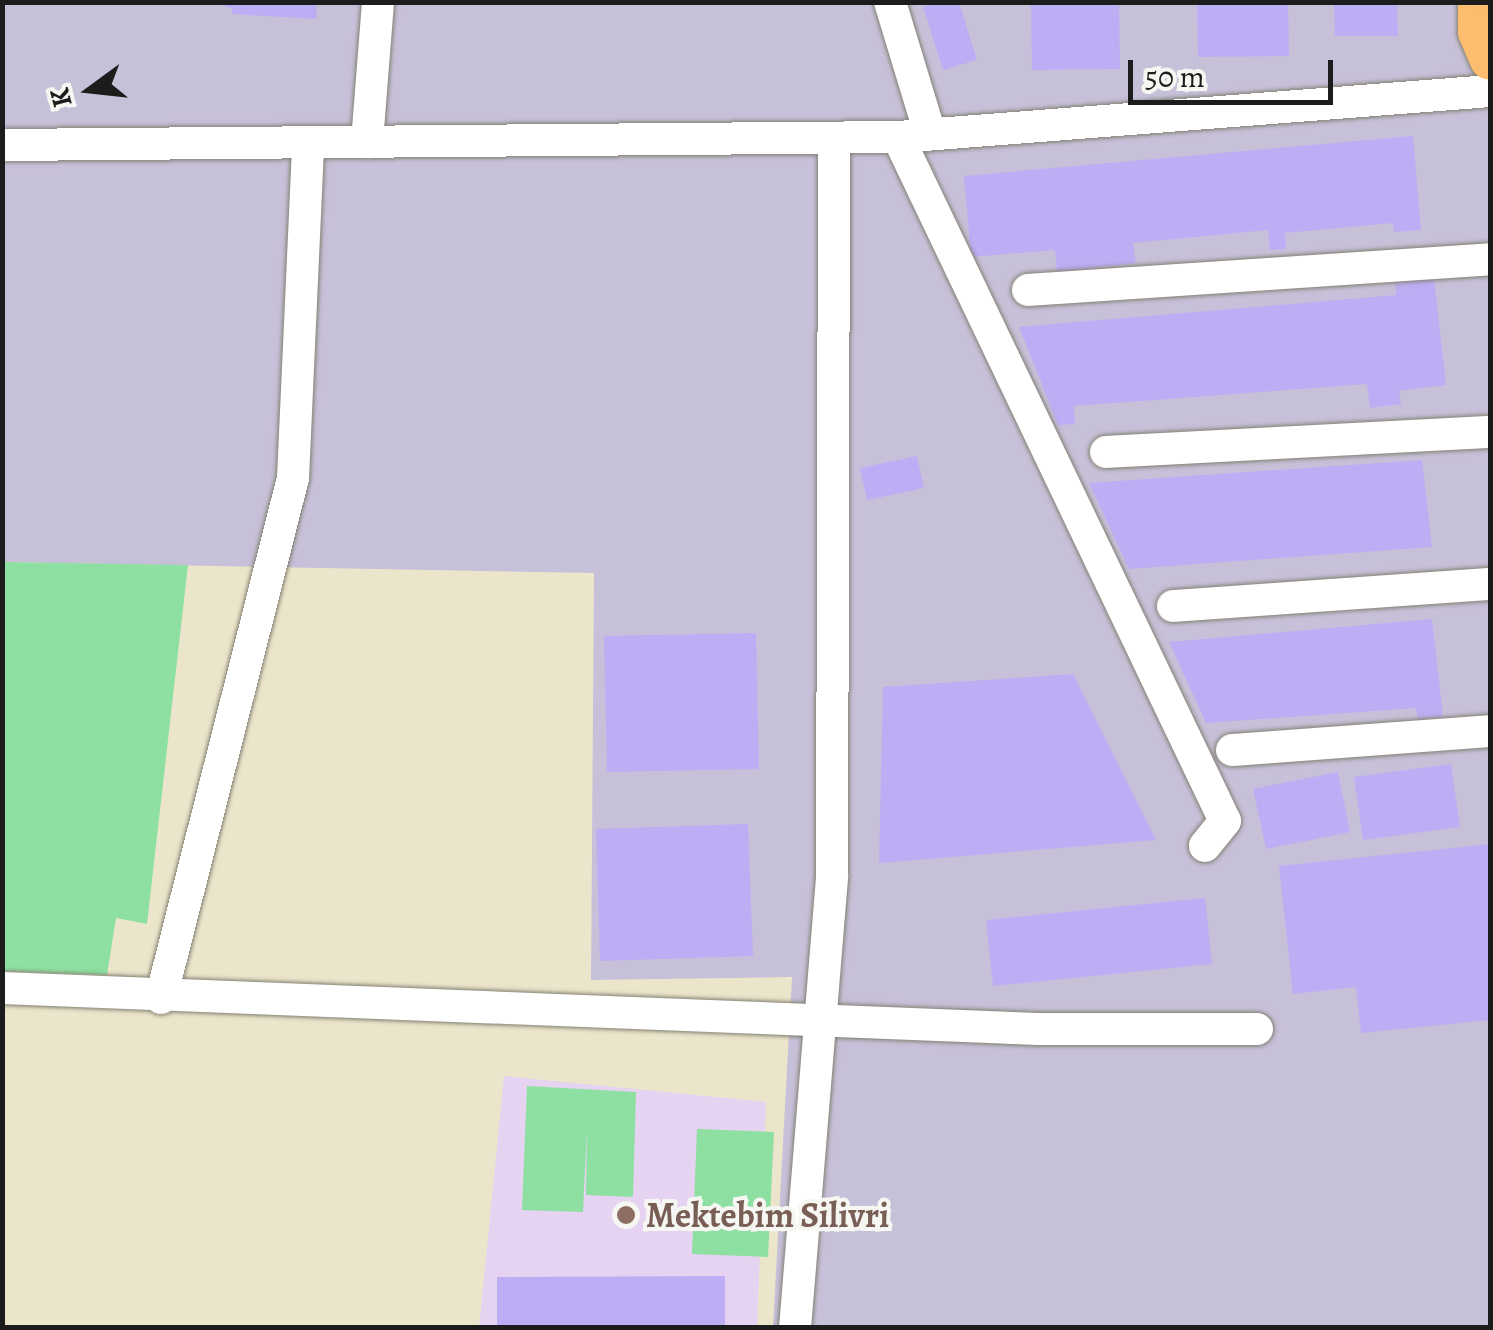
<!DOCTYPE html>
<style>
body{margin:0}
#map{position:relative;width:1493px;height:1330px;overflow:hidden;background:#ebe6cb;font-family:Alegreya,serif}
div>[style]{position:absolute}
.built>*{inset:0;background:#e5d3f1}
.industrial>*{inset:0;background:#c7c0d9}
.green>*{inset:0;background:#8de0a1}
.building>*{inset:0;background:#bdadf4}
.roads{filter:drop-shadow(0 0 2px #848174) drop-shadow(0 0 2px #848174)}
.minor>*{height:32px;margin:-16px;padding:0 16px;transform-origin:16px;border-radius:16px;background:#fff}
.major>*{height:40px;margin:-20px;padding:0 20px;transform-origin:20px;border-radius:20px;background:#fcbd6f}
.dots>*{width:28px;height:28px;translate:-50% -50%;box-sizing:border-box;border:5px solid #f6f6f2;border-radius:50%}
span{translate:-50% -50%;white-space:nowrap;text-align:center;line-height:1.15;-webkit-text-stroke:8px #f6f6f2;paint-order:stroke}
.education-label{font-size:35px;color:#785e54;font-weight:700}
.left{translate:0 -50%;text-align:left}
.frame{position:absolute;inset:0;border:5px solid #1c1c1c;pointer-events:none}
.north{position:absolute;left:40px;top:40px;width:100px;height:100px;-webkit-text-stroke:8px #f6f6f2;paint-order:stroke;rotate:255deg;font-size:28px;font-weight:700;line-height:40px;text-align:center;color:#1c1c1c}
.north::after{content:'';display:block;margin:auto;width:35px;height:45px;background:#1c1c1c;clip-path:polygon(50% 0,100% 100%,50% 72%,0 100%)}
.scale{position:absolute;left:1128px;top:60px;width:205px;height:45px;box-sizing:border-box;border:5px solid #1c1c1c;border-top:0;padding-left:12px;font-size:30px;line-height:35px;white-space:nowrap;color:#1c1c1c;-webkit-text-stroke:8px #f6f6f2;paint-order:stroke}
</style>
<div id="map">
<div class="built">
<div style="clip-path:polygon(504px 1076px,766px 1102px,757px 1327px,479px 1328px)"></div>
</div>
<div class="industrial">
<div style="clip-path:polygon(3px 3px,1490px 3px,1490px 1327px,773px 1327px,792px 977px,591px 980px,594px 573px,3px 562px)"></div>
</div>
<div class="green">
<div style="clip-path:polygon(3px 562px,188px 565px,147px 924px,116px 918px,107px 975px,3px 971px)"></div>
<div style="clip-path:polygon(527px 1086px,636px 1092px,633px 1197px,586px 1195px,587px 1127px,583px 1212px,522px 1210px)"></div>
<div style="clip-path:polygon(697px 1129px,774px 1132px,768px 1257px,692px 1254px)"></div>
</div>
<div class="building">
<div style="clip-path:polygon(208px 2px,317px 2px,316px 19px,232px 14px,232px 8px)"></div>
<div style="clip-path:polygon(937px 2px,959px 2px,977px 60px,943px 70px,923px 7px)"></div>
<div style="clip-path:polygon(1031px 2px,1119px 2px,1120px 69px,1032px 70px)"></div>
<div style="clip-path:polygon(1197px 2px,1288px 2px,1289px 56px,1198px 57px)"></div>
<div style="clip-path:polygon(1334px 2px,1397px 2px,1398px 36px,1335px 36px)"></div>
<div style="clip-path:polygon(1413px 136px,1421px 230px,1394px 232px,1393px 223px,1285px 233px,1286px 249px,1270px 250px,1268px 230px,1133px 243px,1136px 263px,1057px 272px,1055px 250px,971px 257px,964px 176px)"></div>
<div style="clip-path:polygon(1434px 278px,1446px 385px,1399px 391px,1401px 404px,1370px 408px,1367px 384px,1074px 406px,1075px 424px,1058px 425px,1019px 327px,1396px 295px,1395px 283px)"></div>
<div style="clip-path:polygon(917px 456px,924px 488px,867px 500px,860px 468px)"></div>
<div style="clip-path:polygon(1422px 460px,1432px 547px,1129px 569px,1089px 483px)"></div>
<div style="clip-path:polygon(1432px 619px,1443px 716px,1418px 719px,1416px 708px,1206px 723px,1169px 642px)"></div>
<div style="clip-path:polygon(756px 633px,759px 769px,607px 772px,604px 636px)"></div>
<div style="clip-path:polygon(1073px 674px,1156px 840px,879px 863px,883px 687px)"></div>
<div style="clip-path:polygon(1451px 764px,1460px 827px,1363px 840px,1354px 777px)"></div>
<div style="clip-path:polygon(1338px 772px,1350px 832px,1266px 849px,1253px 789px)"></div>
<div style="clip-path:polygon(748px 824px,753px 956px,600px 961px,596px 829px)"></div>
<div style="clip-path:polygon(1490px 844px,1490px 1020px,1361px 1033px,1356px 987px,1293px 994px,1279px 866px)"></div>
<div style="clip-path:polygon(1205px 898px,1212px 964px,993px 986px,986px 920px)"></div>
<div style="clip-path:polygon(725px 1276px,725px 1328px,497px 1328px,497px 1277px)"></div>
</div>
<div class="roads">
<div class="minor">
<div style="left:890px;top:2px;width:138px;rotate:73.1deg"></div>
<div style="left:898px;top:137px;width:758px;rotate:64.45deg"></div>
<div style="left:1225px;top:821px;width:32px;rotate:129deg"></div>
<div style="left:367px;top:142px;width:140px;rotate:-85.5deg"></div>
<div style="left:2px;top:145px;width:896px;rotate:-0.51deg"></div>
<div style="left:898px;top:137px;width:594px;rotate:-4.44deg"></div>
<div style="left:1028px;top:290px;width:463px;rotate:-3.8deg"></div>
<div style="left:1106px;top:452px;width:385px;rotate:-3deg"></div>
<div style="left:1173px;top:606px;width:318px;rotate:-4deg"></div>
<div style="left:1232px;top:750px;width:259px;rotate:-4.2deg"></div>
<div style="left:2px;top:988px;width:1037px;rotate:2.27deg"></div>
<div style="left:1038px;top:1029px;width:219px"></div>
<div style="left:161px;top:998px;width:536px;rotate:-75.76deg"></div>
<div style="left:293px;top:478px;width:336px;rotate:-87.4deg"></div>
<div style="left:795px;top:1328px;width:453px;rotate:-85.3deg"></div>
<div style="left:832px;top:877px;width:739px;rotate:-89.84deg"></div>
</div>
<div class="major">
<div style="left:1478px;top:2px;width:30px;rotate:90deg"></div>
<div style="left:1478px;top:32px;width:30px;rotate:67deg"></div>
</div>
</div>
<div class="dots">
<div style="left:626px;top:1215px;background:#8d6e63"></div>
</div>
<div class="education-label">
<span class="left" style="left:646px;top:1215px">Mektebim Silivri</span>
</div>
<div class="frame"></div>
<div class="north">K</div>
<div class="scale">50 m</div>
</div>
